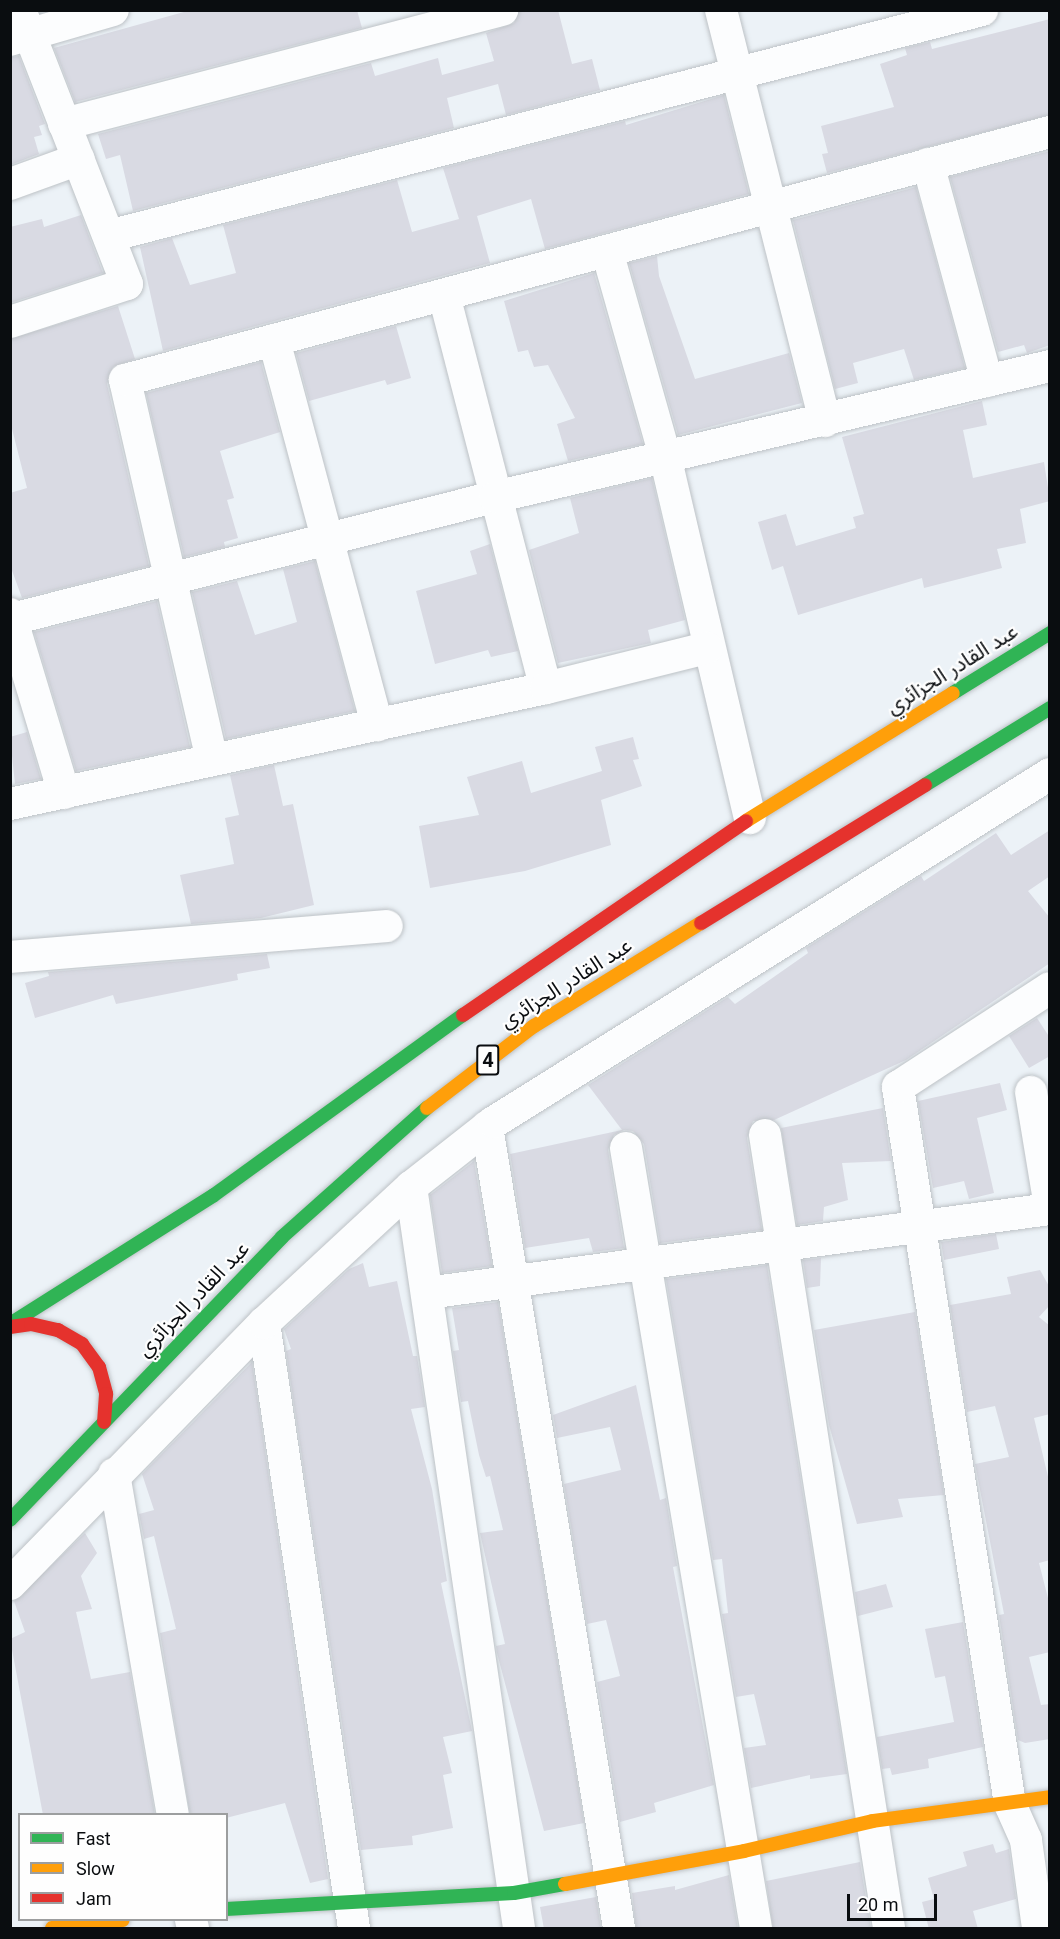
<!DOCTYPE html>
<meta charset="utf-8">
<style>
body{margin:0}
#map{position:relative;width:1060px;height:1939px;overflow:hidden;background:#ecf2f7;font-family:Roboto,"Noto Sans Arabic",sans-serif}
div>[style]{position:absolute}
.building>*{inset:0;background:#d9dae3}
.roads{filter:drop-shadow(0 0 2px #bdc2c6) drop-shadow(0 0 2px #bdc2c6)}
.street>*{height:32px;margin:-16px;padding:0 16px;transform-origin:16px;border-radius:16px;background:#fcfdfe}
.fast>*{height:14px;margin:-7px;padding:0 7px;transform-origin:7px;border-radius:7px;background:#30b455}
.slow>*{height:14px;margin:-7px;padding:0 7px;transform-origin:7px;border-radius:7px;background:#ff9f0a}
.jam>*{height:14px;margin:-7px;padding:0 7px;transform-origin:7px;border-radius:7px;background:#e5322d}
span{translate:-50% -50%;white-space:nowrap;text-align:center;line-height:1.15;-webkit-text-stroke:4.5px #fefefe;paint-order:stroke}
.shield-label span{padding:2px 4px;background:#fefefe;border:2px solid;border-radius:4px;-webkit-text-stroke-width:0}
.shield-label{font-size:20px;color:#0a0d10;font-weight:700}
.street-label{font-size:21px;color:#0a0d10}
.frame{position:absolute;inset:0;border:12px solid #0a0d10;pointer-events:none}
.legend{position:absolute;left:18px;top:1813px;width:210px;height:108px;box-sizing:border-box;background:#fefefe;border:2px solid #9c9e9f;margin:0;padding:8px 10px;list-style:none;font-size:18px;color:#0a0d10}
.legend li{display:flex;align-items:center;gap:12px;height:30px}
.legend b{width:30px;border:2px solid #9c9e9f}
.scale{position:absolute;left:847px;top:1894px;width:90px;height:27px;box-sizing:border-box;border:3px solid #0a0d10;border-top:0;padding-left:8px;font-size:18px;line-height:21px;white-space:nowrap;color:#0a0d10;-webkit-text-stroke:4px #fefefe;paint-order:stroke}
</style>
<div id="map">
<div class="building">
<div style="clip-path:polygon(191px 10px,357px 10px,362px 28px,75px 102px,54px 48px)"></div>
<div style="clip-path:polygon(519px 10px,558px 10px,572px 64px,592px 59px,600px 90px,506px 115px,498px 84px,447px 98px,454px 128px,133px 211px,120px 155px,106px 159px,98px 134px,371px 63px,375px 76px,438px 58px,442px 75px,494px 61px,486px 33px,514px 23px)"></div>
<div style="clip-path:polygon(1050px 19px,1050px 115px,827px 173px,822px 154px,828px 153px,821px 126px,894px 107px,880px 64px,907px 55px,905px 48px,930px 42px,932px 49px)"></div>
<div style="clip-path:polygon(19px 56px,45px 124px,39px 126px,42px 135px,34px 137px,39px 154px,10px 165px,10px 57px)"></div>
<div style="clip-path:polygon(724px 95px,749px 194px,545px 249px,531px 199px,477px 216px,490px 263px,163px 351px,140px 247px,172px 238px,190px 285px,236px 273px,223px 225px,397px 180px,412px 232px,459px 219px,443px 168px,625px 121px,626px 125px)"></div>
<div style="clip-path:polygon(1050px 151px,1050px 345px,1027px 353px,1024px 345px,998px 352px,950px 177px)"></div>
<div style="clip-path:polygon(916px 187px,965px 368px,914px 380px,904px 349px,853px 363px,858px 383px,835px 389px,793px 220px)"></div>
<div style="clip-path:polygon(81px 215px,103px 273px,10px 303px,10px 227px,42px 219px,44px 227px)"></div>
<div style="clip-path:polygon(657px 256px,659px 276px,695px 379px,789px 353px,802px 403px,678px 435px,629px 263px)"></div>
<div style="clip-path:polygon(594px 273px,643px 444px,568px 461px,557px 424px,575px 418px,548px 365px,534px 367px,528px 350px,518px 352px,504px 301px)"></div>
<div style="clip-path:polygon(118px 306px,135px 359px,113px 367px,107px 384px,149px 566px,22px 598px,10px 565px,10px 493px,27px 488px,10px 421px,10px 339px)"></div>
<div style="clip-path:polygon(396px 326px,411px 378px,387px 385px,385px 380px,309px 401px,296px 353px)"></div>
<div style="clip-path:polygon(261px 362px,280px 432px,220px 451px,234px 498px,227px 500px,238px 538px,224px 542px,225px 547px,184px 557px,146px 393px)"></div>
<div style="clip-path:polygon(982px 401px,987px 425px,963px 430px,973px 478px,1044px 462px,1050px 501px,1020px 509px,1026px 543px,997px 549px,1002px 568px,924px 588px,922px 578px,798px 615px,783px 566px,772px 570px,758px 522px,786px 514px,796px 546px,856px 528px,853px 517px,864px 514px,842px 437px)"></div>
<div style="clip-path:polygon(652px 478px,685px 620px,648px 630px,651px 643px,558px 663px,529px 550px,579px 533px,570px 498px)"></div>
<div style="clip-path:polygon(490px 544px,518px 651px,491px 657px,488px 650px,435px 664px,416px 591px,477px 574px,470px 551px)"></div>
<div style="clip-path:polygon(315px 561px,355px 711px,226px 739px,192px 592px,237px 581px,255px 635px,297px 622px,283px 569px)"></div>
<div style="clip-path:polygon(157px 601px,190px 747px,76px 771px,34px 632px)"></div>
<div style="clip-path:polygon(27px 732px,41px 779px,15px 784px,10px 737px)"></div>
<div style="clip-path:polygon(633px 737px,639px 759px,633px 760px,642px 786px,601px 800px,611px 845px,525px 871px,430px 888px,419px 826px,479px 815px,467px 777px,522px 761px,531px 793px,602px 771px,595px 747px)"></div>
<div style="clip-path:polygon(274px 765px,283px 806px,293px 804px,314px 905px,261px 918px,191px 924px,180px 875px,234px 864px,225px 818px,239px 815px,230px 775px)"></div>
<div style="clip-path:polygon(1050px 830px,1050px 876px,1028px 891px,1050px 918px,1050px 963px,906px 1060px,774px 1120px,753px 1121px,747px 1138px,762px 1230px,660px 1243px,644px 1144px,633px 1131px,624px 1130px,614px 1135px,608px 1150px,624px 1248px,593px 1252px,589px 1238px,525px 1248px,510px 1154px,622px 1130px,588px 1085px,728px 997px,735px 1004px,808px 953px,806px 948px,921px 876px,924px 881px,996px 833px,1011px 855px)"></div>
<div style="clip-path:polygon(267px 954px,270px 968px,237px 974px,238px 980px,116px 1004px,113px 995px,35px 1018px,25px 983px,49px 976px,48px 972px)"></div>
<div style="clip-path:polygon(1037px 1018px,1050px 1038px,1050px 1056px,1029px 1068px,1009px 1036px)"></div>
<div style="clip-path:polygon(1000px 1083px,1007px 1110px,977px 1118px,994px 1193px,969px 1199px,964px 1181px,933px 1188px,918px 1101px)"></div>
<div style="clip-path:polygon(883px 1108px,891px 1161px,842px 1163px,848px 1200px,824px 1207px,823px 1221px,797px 1225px,781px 1128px)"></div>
<div style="clip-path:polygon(474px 1161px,492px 1266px,442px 1273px,430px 1195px)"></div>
<div style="clip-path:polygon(996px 1234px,999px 1249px,944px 1260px,941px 1242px)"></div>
<div style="clip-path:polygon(821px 1258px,820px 1286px,807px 1288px,803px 1260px)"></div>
<div style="clip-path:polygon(363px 1263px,369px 1287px,397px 1281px,413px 1356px,417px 1356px,425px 1407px,411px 1409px,432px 1489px,447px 1581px,441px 1583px,472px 1731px,443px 1737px,452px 1773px,443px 1775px,453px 1828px,412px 1836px,413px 1845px,361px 1850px,286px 1351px,291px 1349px,284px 1329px,349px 1269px)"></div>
<div style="clip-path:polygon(767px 1265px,847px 1774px,810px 1779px,810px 1775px,751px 1788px,744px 1748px,766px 1745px,754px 1694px,736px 1697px,722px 1614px,728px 1613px,722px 1559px,713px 1560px,666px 1279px)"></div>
<div style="clip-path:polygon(1040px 1270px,1050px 1288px,1050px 1305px,1039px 1317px,1050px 1326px,1050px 1414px,1034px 1418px,1050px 1485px,1050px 1560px,1039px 1563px,1050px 1606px,1050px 1652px,1029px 1657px,1041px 1705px,1050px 1704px,1050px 1739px,1025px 1743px,1018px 1740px,999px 1615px,1004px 1614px,975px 1464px,1009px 1457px,995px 1406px,967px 1412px,950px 1305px,1011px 1294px,1007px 1277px)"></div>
<div style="clip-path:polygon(498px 1302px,584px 1823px,544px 1831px,497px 1653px,496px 1646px,505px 1644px,480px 1533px,503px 1530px,490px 1476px,486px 1477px,479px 1455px,468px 1401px,461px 1402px,453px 1351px,459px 1350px,452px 1308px)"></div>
<div style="clip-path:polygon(915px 1312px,944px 1495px,898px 1499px,903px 1517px,857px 1524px,829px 1425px,814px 1330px)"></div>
<div style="clip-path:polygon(252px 1362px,328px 1879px,310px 1883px,285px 1803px,226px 1818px,190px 1815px,160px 1633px,176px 1629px,154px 1536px,144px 1539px,139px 1514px,154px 1510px,142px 1474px)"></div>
<div style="clip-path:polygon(636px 1385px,660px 1500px,666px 1498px,677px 1566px,673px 1567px,714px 1785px,654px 1803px,656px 1812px,620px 1822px,597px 1682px,620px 1676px,606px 1620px,587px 1624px,564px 1484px,621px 1470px,610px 1427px,557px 1438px,553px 1415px)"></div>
<div style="clip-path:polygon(85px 1533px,97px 1553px,81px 1576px,92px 1609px,76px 1612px,91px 1679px,130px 1672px,155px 1815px,43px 1815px,10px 1639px,25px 1632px,14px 1601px)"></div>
<div style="clip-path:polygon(886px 1584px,893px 1607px,858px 1616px,855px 1592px)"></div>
<div style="clip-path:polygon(963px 1622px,983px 1747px,928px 1759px,929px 1768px,892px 1775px,890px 1768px,882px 1769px,877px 1737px,954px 1722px,945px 1676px,935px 1678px,925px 1629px)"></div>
<div style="clip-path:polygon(993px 1844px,996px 1853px,1009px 1849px,1016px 1899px,973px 1911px,978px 1929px,929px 1929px,922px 1902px,934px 1899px,928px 1878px,967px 1866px,963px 1852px)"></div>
<div style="clip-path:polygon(860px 1862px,871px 1929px,773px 1929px,766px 1881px)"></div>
<div style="clip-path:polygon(729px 1875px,738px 1929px,636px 1929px,632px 1893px,675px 1886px,675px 1890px)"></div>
<div style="clip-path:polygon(596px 1897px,601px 1929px,544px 1929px,540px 1907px)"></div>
</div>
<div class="roads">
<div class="street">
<div style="left:721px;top:10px;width:424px;rotate:75.8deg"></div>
<div style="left:10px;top:40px;width:107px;rotate:-16.2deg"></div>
<div style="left:64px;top:124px;width:453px;rotate:-14.6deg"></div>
<div style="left:928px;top:164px;width:225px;rotate:74.8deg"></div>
<div style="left:10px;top:184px;width:73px;rotate:-19.9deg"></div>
<div style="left:109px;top:236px;width:902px;rotate:-14.51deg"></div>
<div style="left:607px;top:251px;width:213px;rotate:74.2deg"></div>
<div style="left:665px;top:456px;width:372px;rotate:76.8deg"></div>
<div style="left:444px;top:295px;width:406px;rotate:75.5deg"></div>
<div style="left:10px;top:322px;width:123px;rotate:-18deg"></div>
<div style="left:127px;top:284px;width:294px;rotate:-111.3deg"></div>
<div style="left:274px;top:340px;width:399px;rotate:75deg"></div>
<div style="left:10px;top:614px;width:187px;rotate:73.2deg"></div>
<div style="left:12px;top:619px;width:498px;rotate:-14.2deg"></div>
<div style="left:495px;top:497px;width:570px;rotate:-13.28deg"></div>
<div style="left:212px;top:760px;width:390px;rotate:-102.9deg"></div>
<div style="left:125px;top:380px;width:958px;rotate:-15.01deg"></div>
<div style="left:10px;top:804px;width:548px;rotate:-12.21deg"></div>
<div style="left:546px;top:688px;width:166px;rotate:-14deg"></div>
<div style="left:10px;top:957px;width:378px;rotate:-4.7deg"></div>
<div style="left:1031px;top:1092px;width:117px;rotate:80.6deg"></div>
<div style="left:487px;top:1127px;width:812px;rotate:80.64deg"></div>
<div style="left:765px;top:1135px;width:803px;rotate:81.11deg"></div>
<div style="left:626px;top:1148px;width:791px;rotate:80.54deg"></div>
<div style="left:427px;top:1293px;width:629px;rotate:-7.68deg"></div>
<div style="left:264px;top:1323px;width:612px;rotate:81.54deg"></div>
<div style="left:114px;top:1474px;width:345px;rotate:80.2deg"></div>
<div style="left:10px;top:1584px;width:364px;rotate:-45.8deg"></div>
<div style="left:264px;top:1323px;width:200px;rotate:-42.8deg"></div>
<div style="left:191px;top:1920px;width:8px;rotate:76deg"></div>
<div style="left:519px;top:1928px;width:749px;rotate:-98.29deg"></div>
<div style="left:411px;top:1187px;width:105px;rotate:-38.1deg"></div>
<div style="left:494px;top:1122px;width:656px;rotate:-32.04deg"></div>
<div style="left:1038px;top:1928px;width:89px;rotate:-97.8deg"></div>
<div style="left:1026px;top:1840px;width:39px;rotate:-114deg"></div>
<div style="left:1010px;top:1804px;width:726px;rotate:-98.88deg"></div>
<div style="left:898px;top:1087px;width:181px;rotate:-33.1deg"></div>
</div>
<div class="fast">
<div style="left:953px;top:693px;width:114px;rotate:-31.7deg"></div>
<div style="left:925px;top:785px;width:147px;rotate:-31.6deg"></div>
<div style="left:10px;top:1324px;width:241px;rotate:-32.3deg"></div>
<div style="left:214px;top:1195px;width:307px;rotate:-35.9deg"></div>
<div style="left:10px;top:1520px;width:393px;rotate:-46.1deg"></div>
<div style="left:282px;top:1237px;width:194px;rotate:-41.7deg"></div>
<div style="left:226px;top:1909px;width:288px;rotate:-3.2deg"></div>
<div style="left:514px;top:1893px;width:52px;rotate:-10deg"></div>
</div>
<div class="slow">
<div style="left:746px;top:821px;width:243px;rotate:-31.7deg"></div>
<div style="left:427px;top:1108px;width:135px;rotate:-37.5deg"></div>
<div style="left:534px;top:1026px;width:196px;rotate:-31.7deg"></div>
<div style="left:565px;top:1884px;width:182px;rotate:-10.4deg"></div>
<div style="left:744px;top:1851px;width:132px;rotate:-13.1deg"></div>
<div style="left:873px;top:1821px;width:179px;rotate:-7.7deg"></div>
<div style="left:52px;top:1928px;width:71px;rotate:-6.4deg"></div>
</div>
<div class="jam">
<div style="left:701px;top:923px;width:263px;rotate:-31.6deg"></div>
<div style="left:463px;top:1015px;width:343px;rotate:-34.4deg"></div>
<div style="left:10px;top:1327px;width:21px;rotate:-8deg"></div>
<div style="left:31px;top:1324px;width:28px;rotate:13deg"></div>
<div style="left:58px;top:1330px;width:28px;rotate:30deg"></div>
<div style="left:82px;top:1344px;width:29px;rotate:54deg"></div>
<div style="left:99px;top:1367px;width:28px;rotate:75deg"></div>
<div style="left:106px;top:1394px;width:28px;rotate:94deg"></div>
</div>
</div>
<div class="shield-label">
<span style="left:488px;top:1060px">4</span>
</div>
<div class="street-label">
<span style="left:952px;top:669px;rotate:-32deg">عبد القادر الجزائري</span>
<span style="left:566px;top:983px;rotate:-32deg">عبد القادر الجزائري</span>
<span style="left:193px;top:1299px;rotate:-46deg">عبد القادر الجزائري</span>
</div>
<div class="frame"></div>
<ul class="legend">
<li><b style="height:8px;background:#30b455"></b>Fast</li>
<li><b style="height:8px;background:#ff9f0a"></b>Slow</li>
<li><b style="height:8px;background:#e5322d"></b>Jam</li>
</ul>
<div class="scale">20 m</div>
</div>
